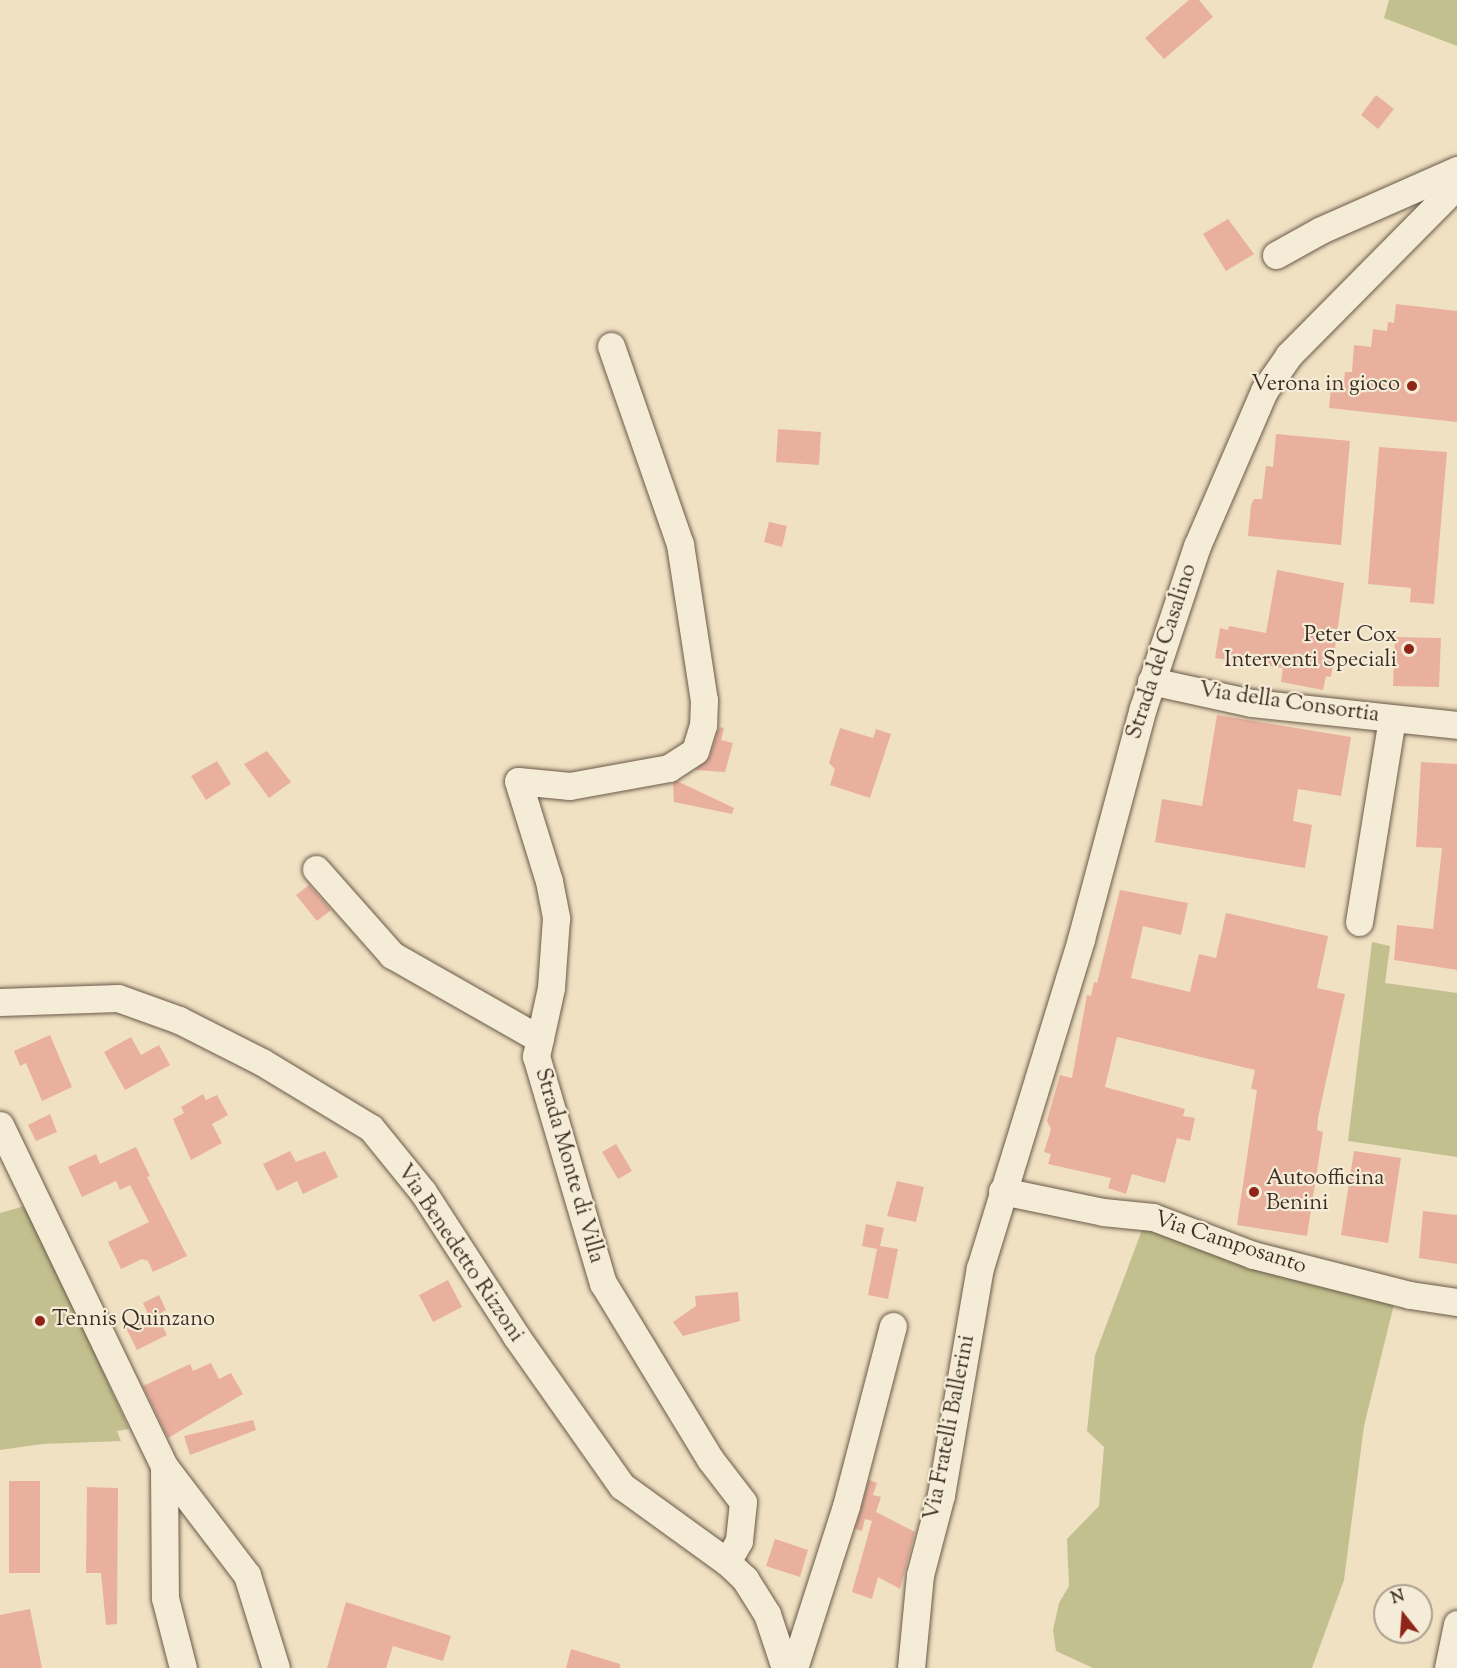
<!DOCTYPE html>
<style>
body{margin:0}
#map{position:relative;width:1457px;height:1668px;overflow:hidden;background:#f0e1c2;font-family:"Sorts Mill Goudy",serif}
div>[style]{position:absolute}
.green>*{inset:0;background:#c2c08e}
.building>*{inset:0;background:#e9b09e}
.roads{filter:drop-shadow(0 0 2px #6a5a4a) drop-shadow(0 0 2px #6a5a4a)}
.minor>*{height:27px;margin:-13.5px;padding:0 13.5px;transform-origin:13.5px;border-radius:13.5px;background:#f5ecd7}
.dots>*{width:16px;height:16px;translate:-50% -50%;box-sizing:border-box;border:3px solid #f5ecd7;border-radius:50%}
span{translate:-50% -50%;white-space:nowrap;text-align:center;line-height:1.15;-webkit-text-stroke:4.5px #f5ecd7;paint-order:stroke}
.poi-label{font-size:22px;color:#3d2d22}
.right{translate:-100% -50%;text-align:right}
.left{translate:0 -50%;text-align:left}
.street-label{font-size:22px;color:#3d2d22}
.north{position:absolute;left:1373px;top:1584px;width:60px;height:60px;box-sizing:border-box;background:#f5ecd7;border:2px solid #aba08f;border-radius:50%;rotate:343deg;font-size:16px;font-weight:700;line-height:24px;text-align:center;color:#3d2d22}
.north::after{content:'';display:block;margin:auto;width:21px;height:27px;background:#8f2418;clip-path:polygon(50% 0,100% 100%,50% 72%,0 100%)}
</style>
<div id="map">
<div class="green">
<div style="clip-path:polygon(1389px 0,1457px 0,1457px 46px,1384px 18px)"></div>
<div style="clip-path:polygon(1372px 942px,1390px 946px,1385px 983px,1457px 993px,1457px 1157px,1348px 1141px)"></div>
<div style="clip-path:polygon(28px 1205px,129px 1429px,117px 1431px,121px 1441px,42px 1444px,0 1450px,0 1213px)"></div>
<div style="clip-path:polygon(1145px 1222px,1396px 1296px,1364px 1426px,1344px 1580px,1312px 1668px,1093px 1668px,1056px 1651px,1053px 1630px,1059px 1603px,1069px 1586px,1067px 1539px,1099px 1506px,1104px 1447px,1087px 1431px,1095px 1355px)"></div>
</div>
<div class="building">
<div style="clip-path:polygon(1189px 0,1199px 0,1213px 17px,1164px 59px,1145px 38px)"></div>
<div style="clip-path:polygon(1376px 95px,1394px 109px,1378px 129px,1361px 115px)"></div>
<div style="clip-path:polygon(1228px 219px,1254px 254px,1226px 271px,1203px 234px)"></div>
<div style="clip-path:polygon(1396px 304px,1457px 311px,1457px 422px,1329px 408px,1332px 379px,1344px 381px,1345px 372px,1352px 372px,1354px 345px,1371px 347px,1373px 329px,1387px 331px,1388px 322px,1394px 323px)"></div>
<div style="clip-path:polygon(778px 429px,821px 432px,819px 465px,776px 462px)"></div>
<div style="clip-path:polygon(1276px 434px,1350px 441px,1341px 545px,1248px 536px,1251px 505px,1254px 499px,1262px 499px,1266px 466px,1273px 467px)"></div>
<div style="clip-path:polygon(1379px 447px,1447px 452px,1434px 604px,1410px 602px,1411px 588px,1368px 584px)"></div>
<div style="clip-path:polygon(769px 522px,787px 526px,782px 547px,764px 542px)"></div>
<div style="clip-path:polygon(1277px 570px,1344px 583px,1331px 677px,1326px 676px,1323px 690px,1281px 682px,1283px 668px,1215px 658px,1220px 628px,1228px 630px,1229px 626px,1266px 633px)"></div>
<div style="clip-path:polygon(1395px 637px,1441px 638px,1439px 687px,1393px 686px)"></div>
<div style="clip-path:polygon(1217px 715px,1351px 737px,1341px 796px,1298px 789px,1293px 821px,1312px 825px,1305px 868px,1155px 842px,1162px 799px,1202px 806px)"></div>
<div style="clip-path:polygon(719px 727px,724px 728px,721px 740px,733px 743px,725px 772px,695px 770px,710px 756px)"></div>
<div style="clip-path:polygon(840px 728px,873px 738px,876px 729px,891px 734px,870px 798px,830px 785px,835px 769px,829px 763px)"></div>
<div style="clip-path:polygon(267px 751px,291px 782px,269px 798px,244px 764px)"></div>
<div style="clip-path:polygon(217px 761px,231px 784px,206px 800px,191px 776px)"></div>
<div style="clip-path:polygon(1421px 762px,1457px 764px,1457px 970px,1394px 960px,1397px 925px,1433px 929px,1442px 848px,1416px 847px)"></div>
<div style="clip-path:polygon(677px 781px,734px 808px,732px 814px,674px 802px,673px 783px)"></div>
<div style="clip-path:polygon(309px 885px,331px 910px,317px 921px,296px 895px)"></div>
<div style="clip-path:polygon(1120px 890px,1188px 903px,1181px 935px,1143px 926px,1131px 978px,1190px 992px,1199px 954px,1216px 958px,1226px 913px,1328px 936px,1317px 988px,1345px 994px,1318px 1118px,1317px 1130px,1323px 1132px,1307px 1236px,1237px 1225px,1257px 1090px,1251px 1089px,1255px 1070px,1117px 1037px,1105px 1087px,1185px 1109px,1183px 1116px,1195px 1118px,1190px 1141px,1177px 1138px,1165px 1183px,1132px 1174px,1126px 1194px,1108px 1188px,1111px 1178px,1048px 1164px,1051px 1154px,1044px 1152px,1051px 1129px,1047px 1121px,1060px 1075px,1072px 1078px,1087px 995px,1091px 996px,1094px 982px,1097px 983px)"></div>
<div style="clip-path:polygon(50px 1035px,72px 1087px,42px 1101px,26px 1063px,20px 1066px,14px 1051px)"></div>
<div style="clip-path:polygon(131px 1037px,141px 1055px,159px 1045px,170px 1065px,125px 1090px,104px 1052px)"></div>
<div style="clip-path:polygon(203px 1094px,206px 1100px,217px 1095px,228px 1115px,212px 1124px,222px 1143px,191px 1160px,173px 1119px,184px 1113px,181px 1107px)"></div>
<div style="clip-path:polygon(50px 1114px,57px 1132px,36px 1141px,28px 1125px)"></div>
<div style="clip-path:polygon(616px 1144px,632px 1171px,618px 1179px,602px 1152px)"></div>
<div style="clip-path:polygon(136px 1147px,150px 1176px,147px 1177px,187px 1256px,153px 1272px,148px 1261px,142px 1259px,121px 1269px,108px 1242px,149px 1222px,130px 1185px,120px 1190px,116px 1181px,82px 1197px,68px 1167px,96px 1154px,100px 1164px)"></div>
<div style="clip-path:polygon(290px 1151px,296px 1162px,325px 1151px,338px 1177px,303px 1194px,297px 1181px,277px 1191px,263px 1164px)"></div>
<div style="clip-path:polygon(1354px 1151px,1401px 1158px,1388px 1243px,1341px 1235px)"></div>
<div style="clip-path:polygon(897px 1181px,924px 1187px,916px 1222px,887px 1216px)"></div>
<div style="clip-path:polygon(1423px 1211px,1457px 1215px,1457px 1264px,1419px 1258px)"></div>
<div style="clip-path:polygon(866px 1224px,884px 1228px,880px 1246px,898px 1249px,888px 1299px,868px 1295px,877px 1249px,862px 1246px)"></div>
<div style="clip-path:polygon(448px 1280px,462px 1307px,433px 1322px,419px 1295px)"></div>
<div style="clip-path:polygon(738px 1292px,740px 1321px,683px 1336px,673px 1322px,696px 1306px,695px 1296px)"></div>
<div style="clip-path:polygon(159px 1295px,166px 1310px,157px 1315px,167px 1335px,137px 1350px,125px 1326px,148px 1314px,143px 1303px)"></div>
<div style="clip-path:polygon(211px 1363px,219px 1379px,231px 1373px,243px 1394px,168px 1438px,143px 1386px,190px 1364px,193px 1371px)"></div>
<div style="clip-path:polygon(253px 1420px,256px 1430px,190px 1455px,184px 1436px)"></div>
<div style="clip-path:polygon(869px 1480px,877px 1483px,873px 1495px,881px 1497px,876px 1512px,915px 1532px,900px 1589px,878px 1577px,872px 1599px,852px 1592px,872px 1521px,865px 1519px,862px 1531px,855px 1529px)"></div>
<div style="clip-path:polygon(9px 1481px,40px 1481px,40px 1573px,9px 1573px)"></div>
<div style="clip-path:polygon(87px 1487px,118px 1488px,117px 1624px,106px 1625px,101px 1573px,86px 1573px)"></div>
<div style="clip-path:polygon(775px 1539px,808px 1550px,800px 1577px,766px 1566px)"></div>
<div style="clip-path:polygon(346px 1602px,451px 1636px,443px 1661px,393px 1646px,386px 1668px,327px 1668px)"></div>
<div style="clip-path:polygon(30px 1609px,42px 1668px,0 1668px,0 1615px)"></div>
<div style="clip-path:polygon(571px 1649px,620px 1664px,620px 1668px,566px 1668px)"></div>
</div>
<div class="roads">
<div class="minor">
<div style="left:1276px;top:255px;width:51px;rotate:-29.1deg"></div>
<div style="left:1321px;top:230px;width:149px;rotate:-23.8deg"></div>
<div style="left:611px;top:346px;width:210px;rotate:70.8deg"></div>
<div style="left:680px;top:544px;width:158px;rotate:81.3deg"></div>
<div style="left:704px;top:700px;width:25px;rotate:92deg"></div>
<div style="left:703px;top:725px;width:27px;rotate:107deg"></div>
<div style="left:695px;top:751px;width:31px;rotate:147deg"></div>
<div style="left:669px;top:768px;width:101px;rotate:169.7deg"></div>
<div style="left:570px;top:786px;width:52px;rotate:-174.5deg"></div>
<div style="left:518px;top:781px;width:105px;rotate:72.8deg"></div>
<div style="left:549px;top:881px;width:38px;rotate:79deg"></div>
<div style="left:556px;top:918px;width:70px;rotate:94.1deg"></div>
<div style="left:551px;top:988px;width:70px;rotate:102.4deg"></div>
<div style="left:536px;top:1056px;width:237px;rotate:73.6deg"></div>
<div style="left:603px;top:1283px;width:206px;rotate:58.7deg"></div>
<div style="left:710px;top:1459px;width:54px;rotate:52.5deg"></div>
<div style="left:743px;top:1502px;width:39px;rotate:96deg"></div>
<div style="left:739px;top:1541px;width:24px;rotate:120deg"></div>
<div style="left:1151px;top:681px;width:103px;rotate:12.3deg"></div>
<div style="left:1252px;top:703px;width:206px;rotate:6.1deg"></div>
<div style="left:316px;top:869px;width:115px;rotate:48.5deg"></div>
<div style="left:392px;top:955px;width:170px;rotate:29.6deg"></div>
<div style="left:1359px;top:922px;width:206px;rotate:-80.8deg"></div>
<div style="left:0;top:1002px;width:118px;rotate:-1.9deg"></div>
<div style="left:118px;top:998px;width:65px;rotate:19.8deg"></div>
<div style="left:179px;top:1020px;width:93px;rotate:26.8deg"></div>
<div style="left:262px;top:1062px;width:127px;rotate:31.2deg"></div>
<div style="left:371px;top:1128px;width:82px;rotate:50.9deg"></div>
<div style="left:423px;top:1192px;width:171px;rotate:57.1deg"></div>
<div style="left:516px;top:1336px;width:184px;rotate:54.8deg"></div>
<div style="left:622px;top:1486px;width:130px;rotate:35.9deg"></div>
<div style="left:727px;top:1562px;width:25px;rotate:43deg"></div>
<div style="left:745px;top:1579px;width:41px;rotate:57.8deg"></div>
<div style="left:767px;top:1614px;width:57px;rotate:71.6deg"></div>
<div style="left:0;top:1125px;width:378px;rotate:64.3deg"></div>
<div style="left:164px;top:1466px;width:132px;rotate:89.6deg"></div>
<div style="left:165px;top:1598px;width:72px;rotate:75.6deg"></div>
<div style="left:1002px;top:1191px;width:103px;rotate:11.7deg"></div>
<div style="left:1103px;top:1212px;width:50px;rotate:5.7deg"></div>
<div style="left:1153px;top:1217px;width:107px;rotate:20.8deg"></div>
<div style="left:1253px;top:1255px;width:162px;rotate:14.3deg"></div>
<div style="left:1410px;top:1295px;width:48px;rotate:8.5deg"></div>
<div style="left:164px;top:1466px;width:137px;rotate:52.7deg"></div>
<div style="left:247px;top:1575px;width:97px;rotate:72.7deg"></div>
<div style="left:794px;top:1668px;width:170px;rotate:-72.2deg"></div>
<div style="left:846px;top:1506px;width:186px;rotate:-75.4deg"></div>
<div style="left:911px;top:1668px;width:93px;rotate:-84.5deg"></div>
<div style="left:920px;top:1575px;width:83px;rotate:-75.3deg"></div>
<div style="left:941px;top:1495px;width:230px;rotate:-80.3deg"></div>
<div style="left:980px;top:1268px;width:344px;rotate:-72.9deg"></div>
<div style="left:1081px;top:939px;width:239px;rotate:-75deg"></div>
<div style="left:1143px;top:708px;width:171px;rotate:-71.6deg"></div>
<div style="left:1197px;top:546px;width:169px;rotate:-66.6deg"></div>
<div style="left:1264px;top:391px;width:44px;rotate:-55.2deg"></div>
<div style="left:1289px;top:355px;width:239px;rotate:-45.3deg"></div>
<div style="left:1448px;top:1668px;width:45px;rotate:-78.4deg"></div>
</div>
</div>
<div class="dots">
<div style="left:1412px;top:386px;background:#8f2418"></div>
<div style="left:1409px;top:649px;background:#8f2418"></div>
<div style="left:1254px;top:1192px;background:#8f2418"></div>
<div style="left:40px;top:1321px;background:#8f2418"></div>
</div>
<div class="poi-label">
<span class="right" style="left:1400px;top:386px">Verona in gioco</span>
<span class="right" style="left:1397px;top:649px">Peter Cox<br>Interventi Speciali</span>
<span class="left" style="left:1266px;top:1192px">Autoofficina<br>Benini</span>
<span class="left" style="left:52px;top:1321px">Tennis Quinzano</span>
</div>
<div class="street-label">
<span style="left:1163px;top:652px;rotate:-72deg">Strada del Casalino</span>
<span style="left:1289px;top:704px;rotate:8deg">Via della Consortia</span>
<span style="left:568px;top:1166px;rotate:74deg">Strada Monte di Villa</span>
<span style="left:1230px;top:1244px;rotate:18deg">Via Camposanto</span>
<span style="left:459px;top:1254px;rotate:56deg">Via Benedetto Rizzoni</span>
<span style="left:951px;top:1428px;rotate:-79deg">Via Fratelli Ballerini</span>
</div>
<div class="north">N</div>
</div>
